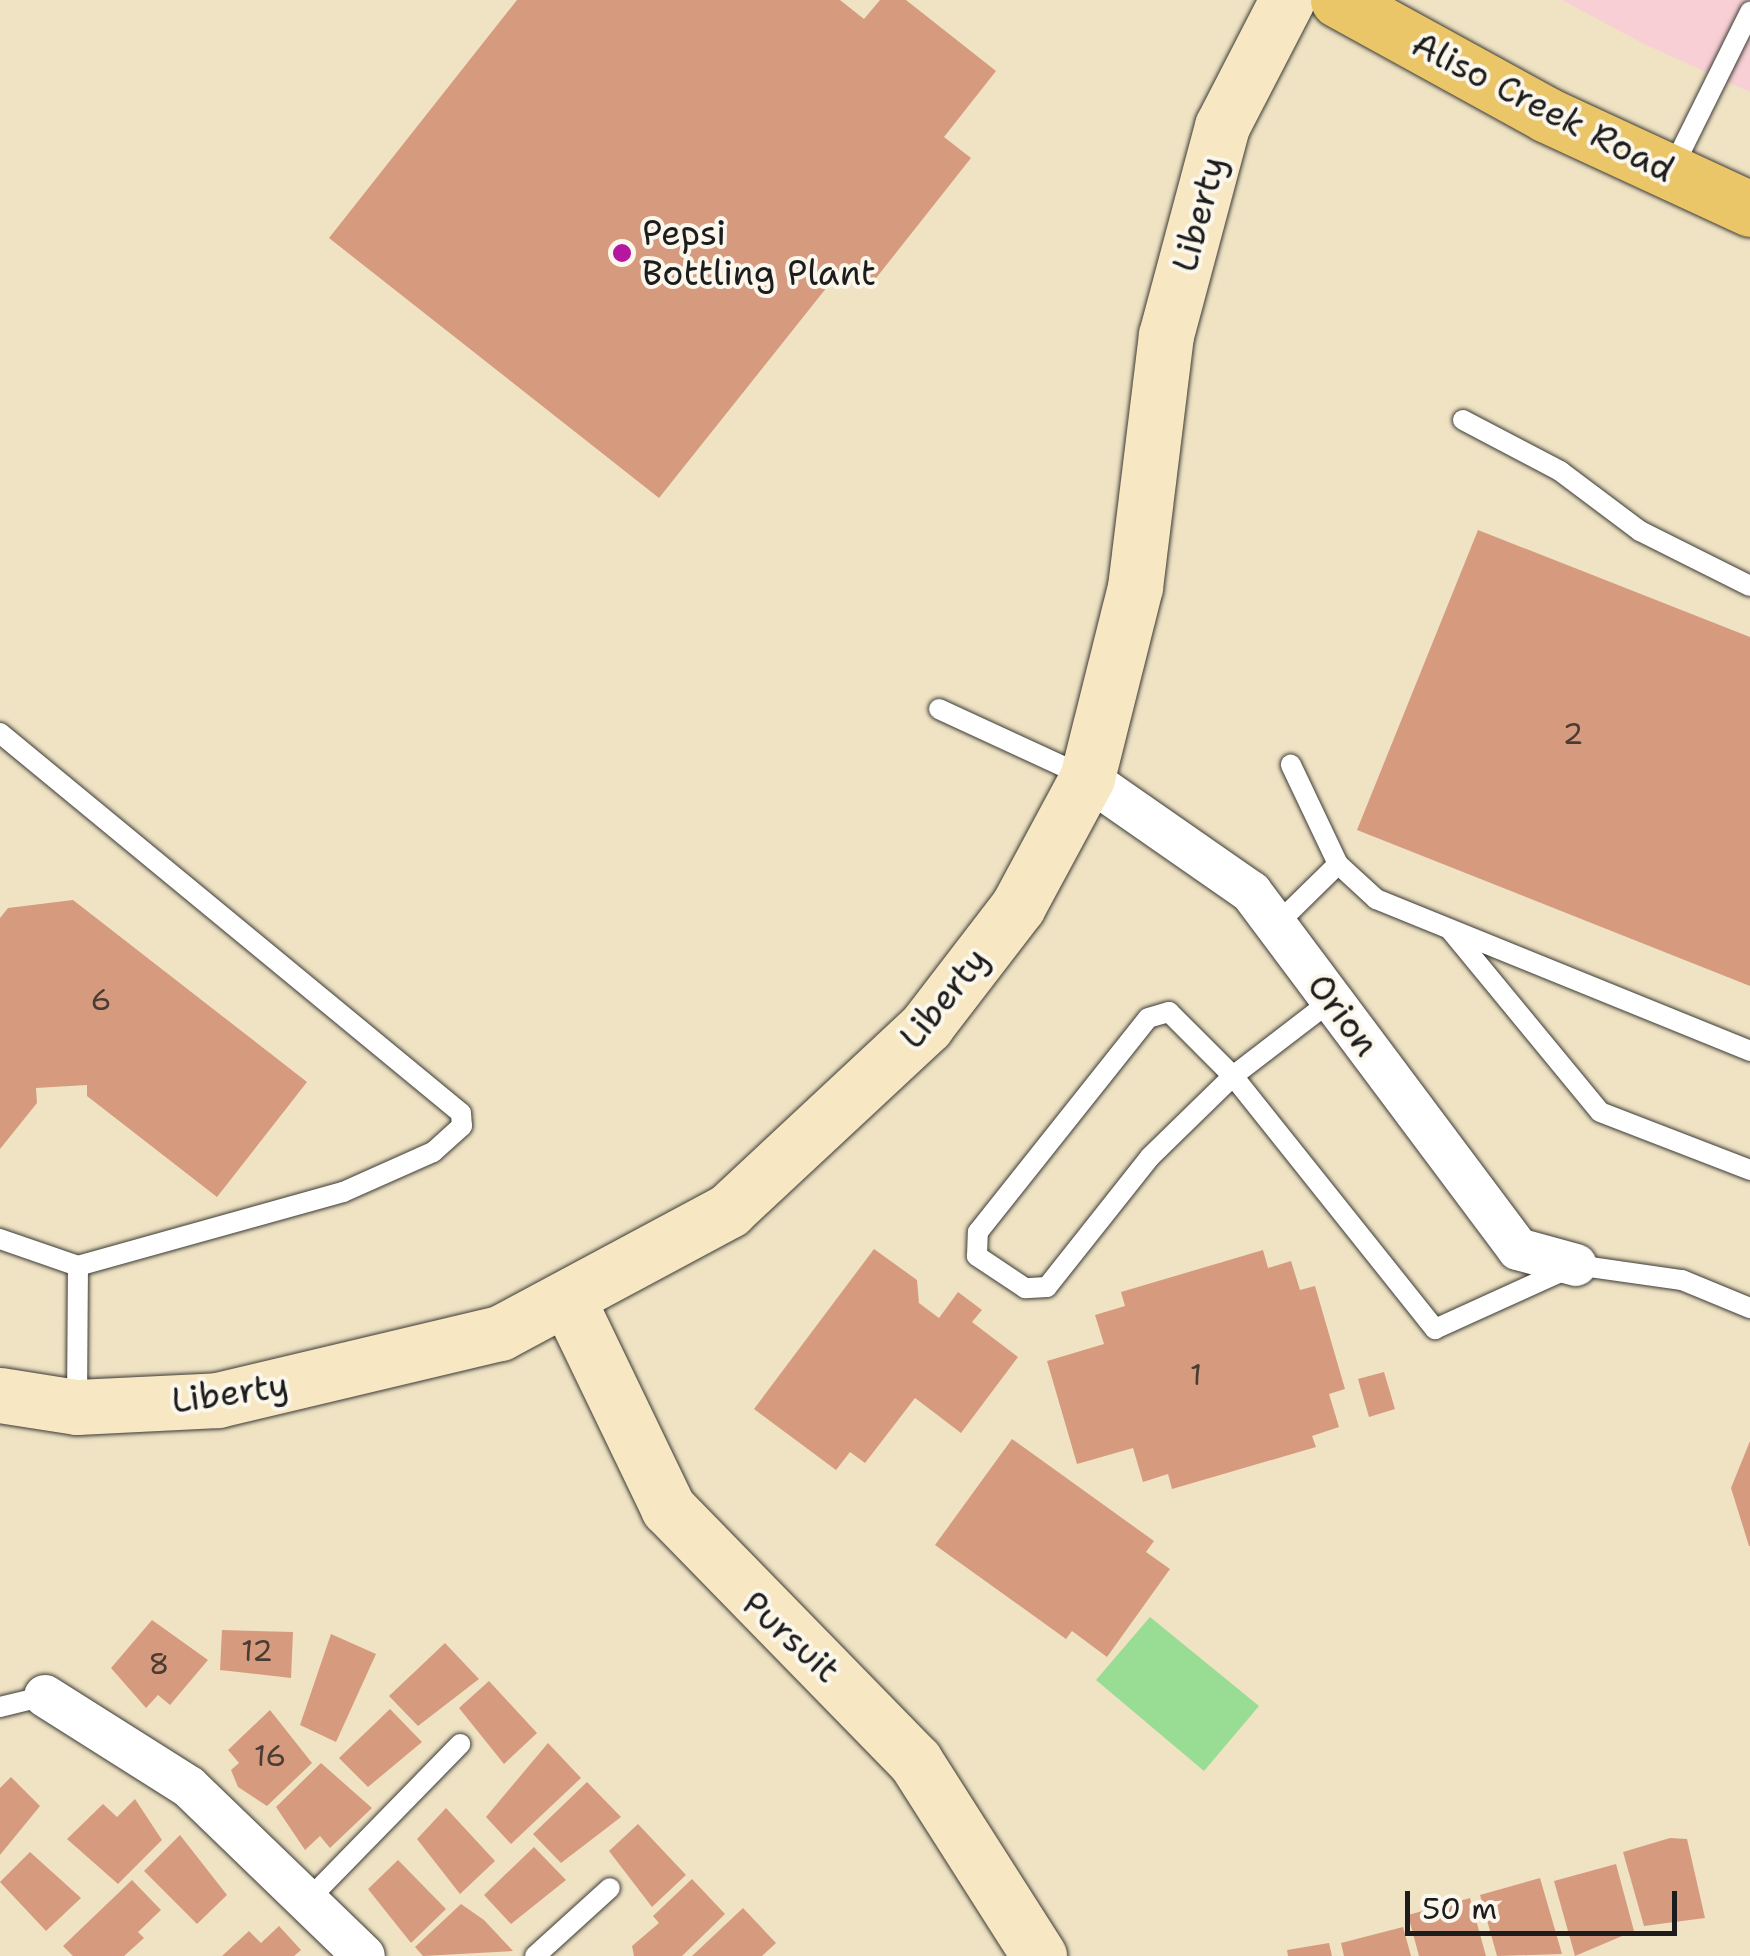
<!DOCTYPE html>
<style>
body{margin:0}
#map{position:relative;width:1750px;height:1956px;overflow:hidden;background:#efe3c4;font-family:"Shantell Sans",sans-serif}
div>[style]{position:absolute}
.built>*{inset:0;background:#f7cfd4}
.green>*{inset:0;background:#99dc94}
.building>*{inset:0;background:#d69b7e}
.roads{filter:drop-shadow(0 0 2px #3c3a35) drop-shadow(0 0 2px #3c3a35)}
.lane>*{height:20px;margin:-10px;padding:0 10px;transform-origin:10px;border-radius:10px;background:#fff}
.street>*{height:42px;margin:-21px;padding:0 21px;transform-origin:21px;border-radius:21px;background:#fff}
.secondary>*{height:55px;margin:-27.5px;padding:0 27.5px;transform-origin:27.5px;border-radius:27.5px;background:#f7e8c3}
.primary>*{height:55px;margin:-27.5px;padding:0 27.5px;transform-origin:27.5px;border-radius:27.5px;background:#ebc669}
.dots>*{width:28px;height:28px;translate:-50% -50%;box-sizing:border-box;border:5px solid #fbf7ec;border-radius:50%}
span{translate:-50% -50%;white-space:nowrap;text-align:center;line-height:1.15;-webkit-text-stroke:8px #fbf7ec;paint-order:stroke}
.number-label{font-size:30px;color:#4a3c34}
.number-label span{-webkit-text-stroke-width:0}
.street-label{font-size:35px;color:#1c1c1c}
.poi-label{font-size:35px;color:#1c1c1c}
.left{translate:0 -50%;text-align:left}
.scale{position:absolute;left:1405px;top:1891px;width:272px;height:45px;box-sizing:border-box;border:5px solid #1c1c1c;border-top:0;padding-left:12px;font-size:30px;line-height:35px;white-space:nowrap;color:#1c1c1c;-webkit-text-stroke:8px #fbf7ec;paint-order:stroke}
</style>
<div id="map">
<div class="built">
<div style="clip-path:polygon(1562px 0,1750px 0,1750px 92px,1644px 44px)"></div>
</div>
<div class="green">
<div style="clip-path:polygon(1150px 1617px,1259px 1706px,1204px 1771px,1096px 1680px)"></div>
</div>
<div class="building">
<div style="clip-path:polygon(517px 0,840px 0,864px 19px,880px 0,906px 0,996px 71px,944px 137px,971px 158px,869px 287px,843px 267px,659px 498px,329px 238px)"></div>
<div style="clip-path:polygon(1478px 530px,1750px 637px,1750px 986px,1357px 830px)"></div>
<div style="clip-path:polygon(73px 900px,307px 1082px,217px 1197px,87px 1096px,87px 1085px,36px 1088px,37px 1103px,0 1149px,0 918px,8px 908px)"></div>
<div style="clip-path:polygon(874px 1249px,917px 1280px,919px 1303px,939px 1318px,958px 1292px,982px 1310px,972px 1322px,1018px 1357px,961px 1433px,915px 1398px,865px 1463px,850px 1452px,836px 1470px,754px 1409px)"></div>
<div style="clip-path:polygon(1263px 1250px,1268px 1268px,1291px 1261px,1300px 1290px,1315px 1286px,1345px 1389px,1329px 1394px,1339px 1427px,1312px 1436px,1316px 1447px,1172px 1489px,1168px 1474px,1143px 1482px,1133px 1448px,1077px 1464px,1047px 1361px,1104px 1344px,1095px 1315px,1125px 1306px,1121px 1292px)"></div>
<div style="clip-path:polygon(1384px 1372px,1395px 1409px,1369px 1417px,1358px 1379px)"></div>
<div style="clip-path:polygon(1012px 1439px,1154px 1541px,1146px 1552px,1170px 1569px,1107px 1657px,1072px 1631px,1066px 1639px,935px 1545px)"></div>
<div style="clip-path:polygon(1750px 1441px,1750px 1546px,1749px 1546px,1731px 1488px)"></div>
<div style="clip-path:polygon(152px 1620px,208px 1660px,170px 1705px,158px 1695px,146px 1708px,111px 1668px)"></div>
<div style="clip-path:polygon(222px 1630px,293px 1632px,291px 1678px,220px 1670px)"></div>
<div style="clip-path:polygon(331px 1634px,376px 1654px,336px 1742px,300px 1725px)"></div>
<div style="clip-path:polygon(445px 1643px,479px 1679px,418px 1726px,389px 1696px)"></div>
<div style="clip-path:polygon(489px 1681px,537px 1733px,504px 1764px,459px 1708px)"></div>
<div style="clip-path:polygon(390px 1709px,422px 1742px,368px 1787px,339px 1758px)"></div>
<div style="clip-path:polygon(270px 1710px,312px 1763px,267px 1806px,238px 1787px,231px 1770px,239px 1763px,228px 1750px)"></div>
<div style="clip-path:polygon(548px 1743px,581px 1778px,511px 1844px,486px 1817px)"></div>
<div style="clip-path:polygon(321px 1763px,372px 1808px,330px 1848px,320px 1836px,305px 1850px,276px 1807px)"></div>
<div style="clip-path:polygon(11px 1777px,40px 1806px,0 1855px,0 1788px)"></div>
<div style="clip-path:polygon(587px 1782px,621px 1817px,561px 1863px,533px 1834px)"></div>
<div style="clip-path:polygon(135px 1799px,162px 1840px,118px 1884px,67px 1839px,103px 1804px,117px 1817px)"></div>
<div style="clip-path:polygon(446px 1808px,495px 1861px,460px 1894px,417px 1839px)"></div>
<div style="clip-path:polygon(638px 1824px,686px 1875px,652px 1907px,609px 1851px)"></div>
<div style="clip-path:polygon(180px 1835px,227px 1895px,197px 1924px,144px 1871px)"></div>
<div style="clip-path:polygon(1670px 1838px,1687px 1839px,1705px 1918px,1644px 1926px,1623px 1852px)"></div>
<div style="clip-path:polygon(534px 1847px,566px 1880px,511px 1924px,484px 1895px)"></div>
<div style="clip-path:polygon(30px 1852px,81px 1898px,46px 1931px,0 1882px)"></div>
<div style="clip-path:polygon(398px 1860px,446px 1909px,411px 1943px,368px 1889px)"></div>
<div style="clip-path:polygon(1616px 1864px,1634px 1931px,1575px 1956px,1554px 1881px)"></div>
<div style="clip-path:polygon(1540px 1878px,1562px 1954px,1497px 1956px,1480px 1895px)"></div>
<div style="clip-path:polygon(692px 1879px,725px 1914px,682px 1956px,634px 1956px,632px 1946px,659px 1923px,653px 1916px)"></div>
<div style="clip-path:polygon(132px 1880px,161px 1910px,138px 1932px,144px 1938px,124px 1956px,73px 1956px,63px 1946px)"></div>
<div style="clip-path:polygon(1470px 1898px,1486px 1956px,1419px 1956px,1408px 1915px)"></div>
<div style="clip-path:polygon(461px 1904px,484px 1920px,513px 1951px,423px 1956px,415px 1947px)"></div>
<div style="clip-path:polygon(743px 1908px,776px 1943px,762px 1956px,692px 1956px)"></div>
<div style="clip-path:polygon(279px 1926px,301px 1950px,294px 1956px,222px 1956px,249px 1931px,261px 1943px)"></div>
<div style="clip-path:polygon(1403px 1927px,1411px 1956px,1344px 1956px,1341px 1943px)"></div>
<div style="clip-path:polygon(1329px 1943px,1332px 1956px,1288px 1956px,1287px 1950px)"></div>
</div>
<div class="roads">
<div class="lane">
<div style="left:1671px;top:171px;width:178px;rotate:-63.6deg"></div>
<div style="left:1463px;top:420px;width:110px;rotate:27.7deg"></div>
<div style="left:1560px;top:471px;width:100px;rotate:36.9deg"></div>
<div style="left:1640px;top:531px;width:123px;rotate:26.6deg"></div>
<div style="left:939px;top:709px;width:162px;rotate:24.8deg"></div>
<div style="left:0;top:733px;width:597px;rotate:39.5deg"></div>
<div style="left:461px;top:1113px;width:13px;rotate:86deg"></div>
<div style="left:462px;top:1126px;width:39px;rotate:138deg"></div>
<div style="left:433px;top:1152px;width:98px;rotate:156deg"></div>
<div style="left:343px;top:1192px;width:275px;rotate:164.4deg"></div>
<div style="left:78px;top:1266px;width:83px;rotate:-160.9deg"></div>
<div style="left:1338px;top:864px;width:52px;rotate:42.6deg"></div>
<div style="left:1376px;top:899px;width:404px;rotate:22.1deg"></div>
<div style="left:1276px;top:925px;width:87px;rotate:-44.5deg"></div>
<div style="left:1338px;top:864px;width:110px;rotate:-115.4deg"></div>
<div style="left:1451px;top:931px;width:234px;rotate:50.5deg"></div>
<div style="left:1600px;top:1112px;width:161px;rotate:21.1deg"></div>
<div style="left:1332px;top:1000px;width:125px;rotate:142.5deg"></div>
<div style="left:1233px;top:1076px;width:324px;rotate:51.4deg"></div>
<div style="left:1435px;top:1329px;width:155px;rotate:-24.4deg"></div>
<div style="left:1576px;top:1265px;width:107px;rotate:8.1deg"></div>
<div style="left:1682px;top:1280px;width:74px;rotate:22.4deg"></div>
<div style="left:1169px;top:1012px;width:91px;rotate:45deg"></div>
<div style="left:1233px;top:1076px;width:116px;rotate:135.7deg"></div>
<div style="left:1150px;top:1157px;width:166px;rotate:128.4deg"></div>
<div style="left:1047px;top:1287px;width:22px;rotate:177deg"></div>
<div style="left:1025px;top:1288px;width:58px;rotate:-146.3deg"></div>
<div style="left:977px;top:1256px;width:24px;rotate:-88deg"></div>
<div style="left:978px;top:1232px;width:273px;rotate:-51.5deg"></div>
<div style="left:1148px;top:1018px;width:22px;rotate:-16deg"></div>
<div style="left:77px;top:1405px;width:139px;rotate:-89.6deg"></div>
<div style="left:0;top:1707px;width:46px;rotate:-13.7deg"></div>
<div style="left:308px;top:1900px;width:218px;rotate:-45.7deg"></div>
<div style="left:535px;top:1956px;width:101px;rotate:-42.2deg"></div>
</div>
<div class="street">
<div style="left:1087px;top:778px;width:200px;rotate:34.8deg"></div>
<div style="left:1251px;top:892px;width:446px;rotate:53.2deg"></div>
<div style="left:1518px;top:1249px;width:60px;rotate:15.4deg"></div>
<div style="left:45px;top:1696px;width:170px;rotate:32.3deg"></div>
<div style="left:189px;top:1787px;width:243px;rotate:44deg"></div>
</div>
<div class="secondary">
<div style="left:569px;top:1302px;width:229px;rotate:64.3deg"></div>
<div style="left:668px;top:1508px;width:354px;rotate:45.7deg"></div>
<div style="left:915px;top:1761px;width:231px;rotate:57.5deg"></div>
<div style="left:0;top:1395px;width:78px;rotate:8.9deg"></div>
<div style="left:77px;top:1407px;width:141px;rotate:-2.8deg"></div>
<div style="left:218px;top:1400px;width:290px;rotate:-13.4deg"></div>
<div style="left:500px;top:1333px;width:260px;rotate:-28.2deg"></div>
<div style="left:729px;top:1210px;width:270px;rotate:-43deg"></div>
<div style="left:926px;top:1026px;width:151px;rotate:-52.5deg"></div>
<div style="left:1018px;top:906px;width:145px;rotate:-61.7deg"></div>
<div style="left:1087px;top:778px;width:197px;rotate:-75.9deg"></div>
<div style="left:1135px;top:587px;width:254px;rotate:-83deg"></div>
<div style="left:1166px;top:335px;width:216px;rotate:-75deg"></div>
<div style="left:1222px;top:126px;width:142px;rotate:-62.7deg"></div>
</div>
<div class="primary">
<div style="left:1338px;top:0;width:239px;rotate:28.8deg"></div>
<div style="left:1547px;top:115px;width:224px;rotate:24.8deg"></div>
</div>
</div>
<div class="dots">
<div style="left:622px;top:253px;background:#b5179e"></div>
</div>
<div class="number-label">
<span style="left:1573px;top:734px">2</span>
<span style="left:101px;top:1000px">6</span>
<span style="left:1196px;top:1375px">1</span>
<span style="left:257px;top:1651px">12</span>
<span style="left:159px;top:1664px">8</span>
<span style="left:270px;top:1756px">16</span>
</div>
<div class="street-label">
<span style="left:1543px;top:107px;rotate:27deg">Aliso Creek Road</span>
<span style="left:1199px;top:214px;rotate:-75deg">Liberty</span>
<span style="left:944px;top:998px;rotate:-51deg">Liberty</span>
<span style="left:1343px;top:1015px;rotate:53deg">Orion</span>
<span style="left:230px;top:1393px;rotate:-8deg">Liberty</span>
<span style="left:791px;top:1637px;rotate:42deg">Pursuit</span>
</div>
<div class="poi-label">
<span class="left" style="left:642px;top:253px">Pepsi<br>Bottling Plant</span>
</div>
<div class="scale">50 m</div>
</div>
